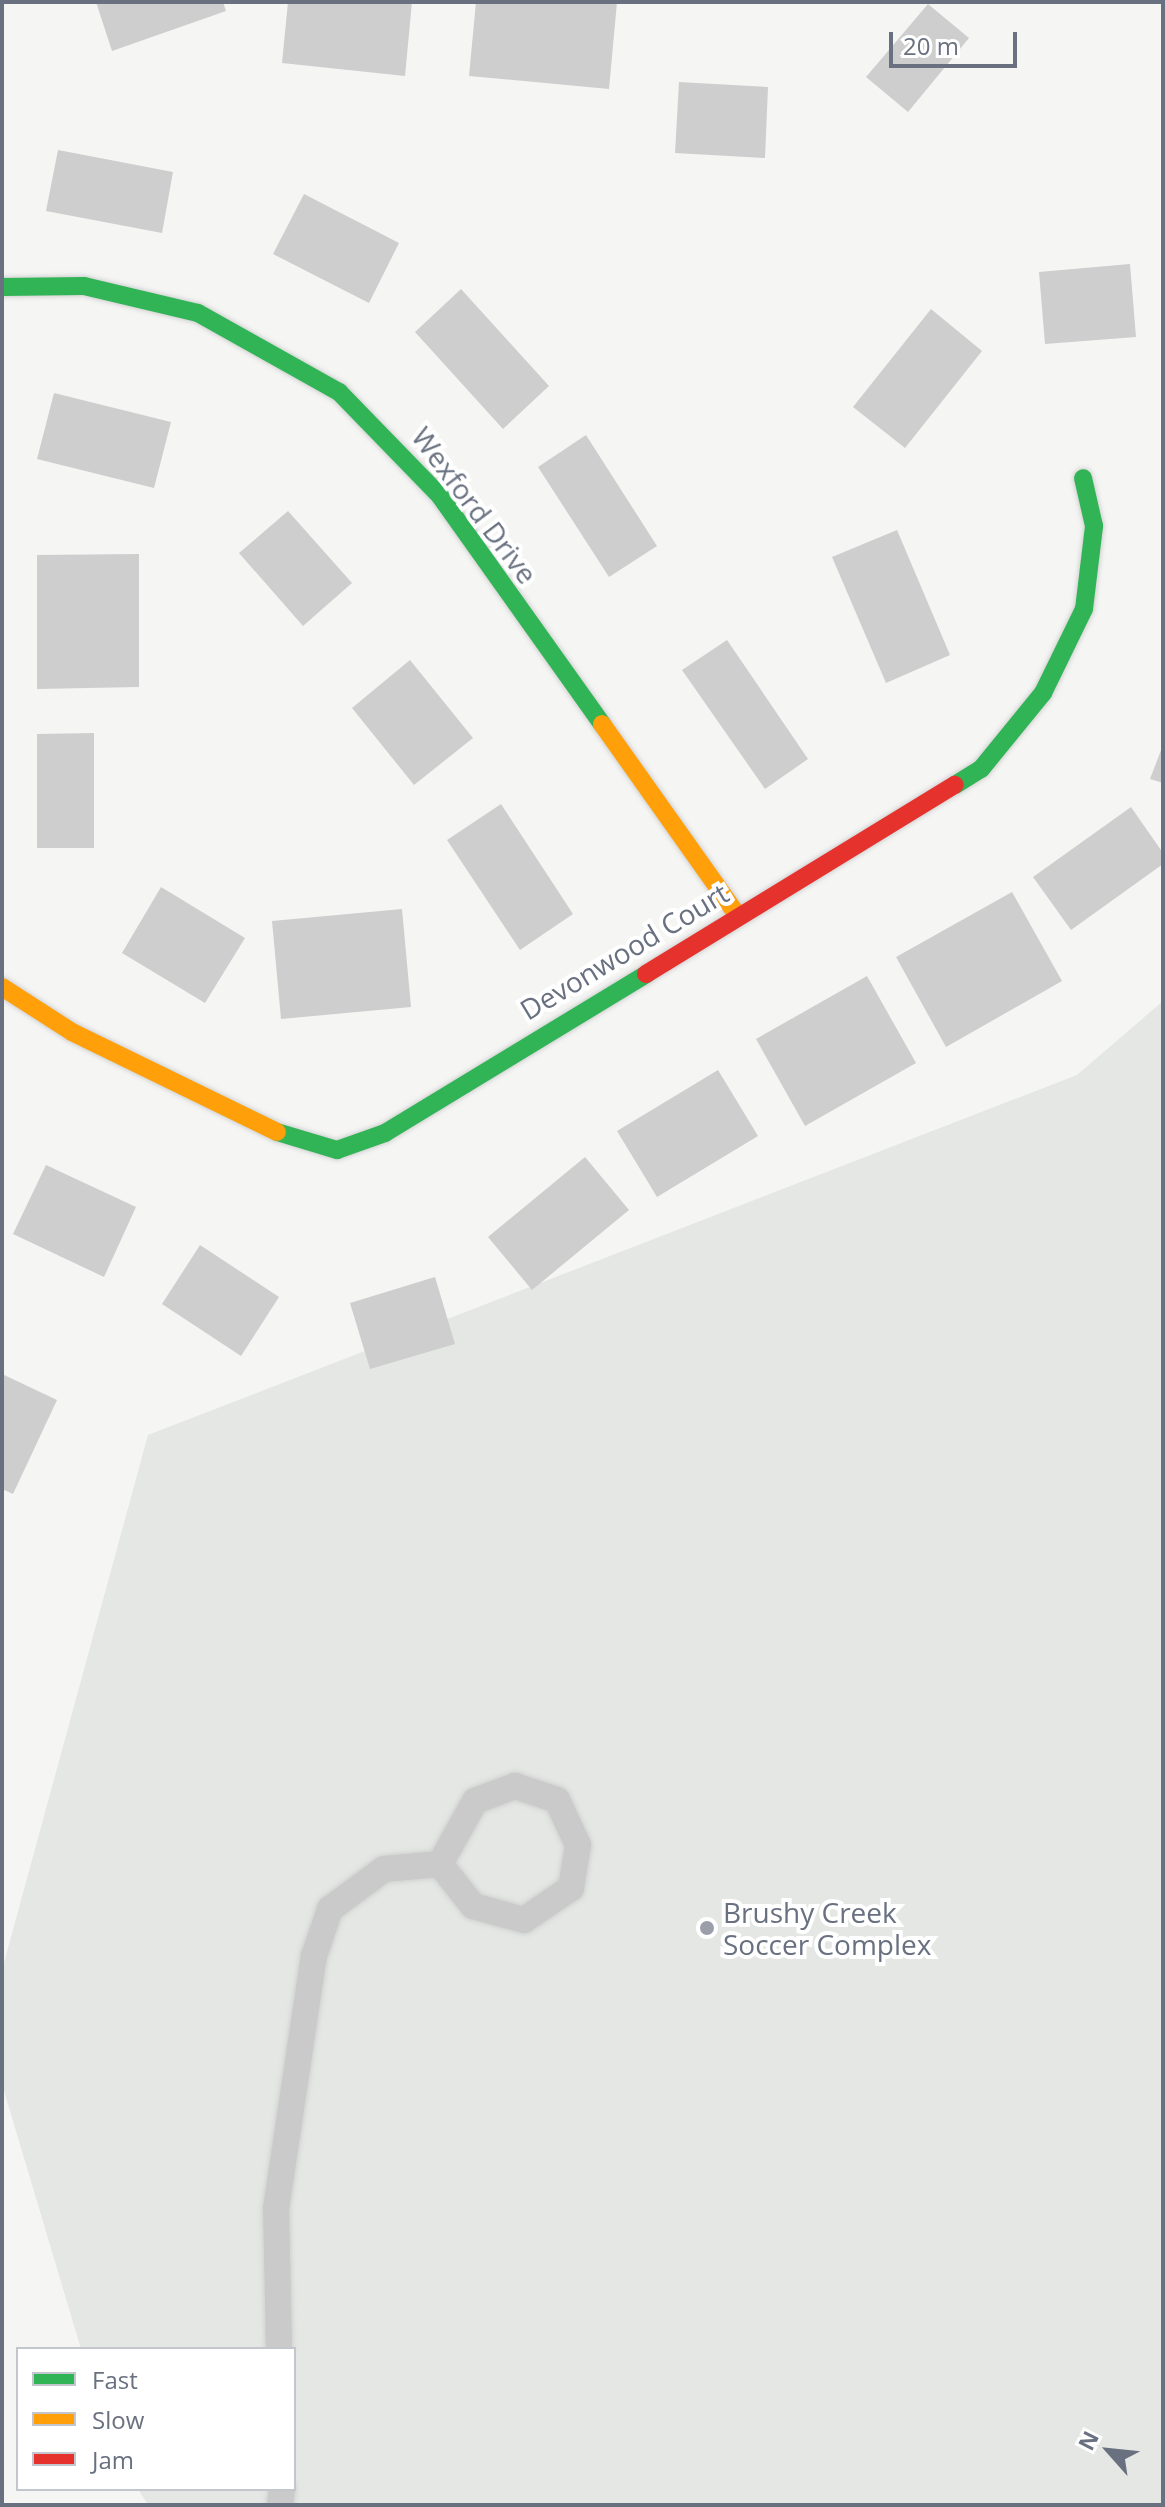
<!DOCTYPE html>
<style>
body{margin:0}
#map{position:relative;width:1165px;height:2507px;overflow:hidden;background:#f5f5f4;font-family:"Open Sans",sans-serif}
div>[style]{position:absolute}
.green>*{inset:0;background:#e4e7e3}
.building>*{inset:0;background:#cececf}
.roads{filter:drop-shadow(0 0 2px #d1d2d2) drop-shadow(0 0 2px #d1d2d2)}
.lane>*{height:26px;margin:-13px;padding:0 13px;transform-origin:13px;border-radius:13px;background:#cacacb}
.fast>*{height:18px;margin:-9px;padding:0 9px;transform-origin:9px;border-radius:9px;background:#30b455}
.slow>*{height:18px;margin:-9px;padding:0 9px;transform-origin:9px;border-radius:9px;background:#ff9f0a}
.jam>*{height:18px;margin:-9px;padding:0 9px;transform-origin:9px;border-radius:9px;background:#e5322d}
.dots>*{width:22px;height:22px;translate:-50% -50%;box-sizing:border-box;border:4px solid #fff;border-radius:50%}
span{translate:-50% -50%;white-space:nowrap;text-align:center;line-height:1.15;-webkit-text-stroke:8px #fff;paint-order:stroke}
.street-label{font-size:28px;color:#697180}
.poi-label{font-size:28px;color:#697180}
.left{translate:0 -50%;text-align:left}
.frame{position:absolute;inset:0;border:4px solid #697180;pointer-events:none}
.legend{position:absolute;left:16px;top:2347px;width:280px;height:144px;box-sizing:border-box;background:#fff;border:2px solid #c3c6cc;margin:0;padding:10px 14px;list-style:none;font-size:24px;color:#697180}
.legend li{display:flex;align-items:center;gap:16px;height:40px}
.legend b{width:40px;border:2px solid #c3c6cc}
.north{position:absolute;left:1069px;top:2411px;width:80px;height:80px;-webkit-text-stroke:6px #fff;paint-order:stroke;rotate:297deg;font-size:22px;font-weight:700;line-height:32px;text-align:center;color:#697180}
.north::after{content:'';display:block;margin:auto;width:28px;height:36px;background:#697180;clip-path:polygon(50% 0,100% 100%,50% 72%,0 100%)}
.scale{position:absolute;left:889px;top:32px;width:128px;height:36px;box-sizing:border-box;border:4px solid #697180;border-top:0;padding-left:10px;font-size:24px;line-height:28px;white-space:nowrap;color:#697180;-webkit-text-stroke:6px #fff;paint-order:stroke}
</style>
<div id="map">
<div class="green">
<div style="clip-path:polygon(1163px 1001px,1163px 2505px,148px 2505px,138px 2489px,294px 2489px,294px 2349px,81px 2349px,2px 2084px,2px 1970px,148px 1435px,1077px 1075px)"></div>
</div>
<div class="building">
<div style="clip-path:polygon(96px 2px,223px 2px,226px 11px,112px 51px)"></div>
<div style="clip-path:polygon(288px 2px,412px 2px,405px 76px,282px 63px)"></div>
<div style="clip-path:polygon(476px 2px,617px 2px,609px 89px,469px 76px)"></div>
<div style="clip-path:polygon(928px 4px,969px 38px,908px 112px,866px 77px)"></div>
<div style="clip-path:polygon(679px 82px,768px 87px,765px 158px,675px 153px)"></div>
<div style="clip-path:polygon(58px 150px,173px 172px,162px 233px,46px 211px)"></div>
<div style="clip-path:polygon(304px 194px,399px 243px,369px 303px,273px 254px)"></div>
<div style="clip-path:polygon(1130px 264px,1136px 337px,1045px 344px,1039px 272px)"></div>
<div style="clip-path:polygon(461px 289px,549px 386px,503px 429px,415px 332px)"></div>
<div style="clip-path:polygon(931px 309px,982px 351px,905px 448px,853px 407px)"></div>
<div style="clip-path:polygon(54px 393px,171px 422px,154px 488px,37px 459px)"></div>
<div style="clip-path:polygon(586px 435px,657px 546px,609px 577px,538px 467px)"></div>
<div style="clip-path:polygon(288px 511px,352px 583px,303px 626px,239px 553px)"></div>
<div style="clip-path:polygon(897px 530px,950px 655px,886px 683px,832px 557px)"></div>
<div style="clip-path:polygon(139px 554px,139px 687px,37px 689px,37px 555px)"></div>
<div style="clip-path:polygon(727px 640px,808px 759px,765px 789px,682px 670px)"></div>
<div style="clip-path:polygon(410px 660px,473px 738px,414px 785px,352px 708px)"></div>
<div style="clip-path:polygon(94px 733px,94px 848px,37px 848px,37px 734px)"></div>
<div style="clip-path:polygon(1163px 745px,1163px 783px,1150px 779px)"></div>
<div style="clip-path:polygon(501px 804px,573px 914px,520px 950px,447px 840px)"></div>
<div style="clip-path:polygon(1131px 807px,1163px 853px,1163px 864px,1071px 930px,1033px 877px)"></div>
<div style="clip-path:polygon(161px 887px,245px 938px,205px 1003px,122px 953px)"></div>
<div style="clip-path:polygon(1012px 892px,1062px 981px,946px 1047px,896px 957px)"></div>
<div style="clip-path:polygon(402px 909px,411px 1007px,281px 1019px,272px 921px)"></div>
<div style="clip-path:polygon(867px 976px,916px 1063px,805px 1126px,756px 1039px)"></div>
<div style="clip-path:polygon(718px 1070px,758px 1136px,657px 1197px,617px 1131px)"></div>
<div style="clip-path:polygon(585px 1157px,629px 1210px,532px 1290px,488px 1237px)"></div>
<div style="clip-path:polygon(46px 1165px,136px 1207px,104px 1277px,13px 1234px)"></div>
<div style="clip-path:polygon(200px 1245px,279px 1297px,241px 1356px,162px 1304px)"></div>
<div style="clip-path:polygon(435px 1277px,455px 1344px,370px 1369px,350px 1303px)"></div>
<div style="clip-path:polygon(2px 1374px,57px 1400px,13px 1494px,2px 1489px)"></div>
</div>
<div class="roads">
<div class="lane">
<div style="left:515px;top:1786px;width:44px;rotate:18.4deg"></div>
<div style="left:557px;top:1800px;width:50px;rotate:65deg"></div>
<div style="left:578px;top:1845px;width:44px;rotate:99.2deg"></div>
<div style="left:571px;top:1888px;width:57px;rotate:145.8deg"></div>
<div style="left:524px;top:1920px;width:53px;rotate:-164.6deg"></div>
<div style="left:473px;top:1906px;width:53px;rotate:-128.2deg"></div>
<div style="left:440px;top:1864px;width:72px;rotate:-60.9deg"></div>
<div style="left:475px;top:1801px;width:43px;rotate:-20.6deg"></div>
<div style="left:279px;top:2349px;width:140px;rotate:-91.2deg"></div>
<div style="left:276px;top:2209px;width:256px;rotate:-81.5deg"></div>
<div style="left:314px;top:1956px;width:50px;rotate:-71.2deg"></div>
<div style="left:330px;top:1909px;width:67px;rotate:-36.5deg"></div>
<div style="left:384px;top:1869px;width:56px;rotate:-5.1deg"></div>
<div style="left:280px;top:2505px;width:16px;rotate:-83deg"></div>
</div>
<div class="fast">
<div style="left:2px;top:287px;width:82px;rotate:-0.7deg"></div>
<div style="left:84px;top:286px;width:117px;rotate:13.3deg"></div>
<div style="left:198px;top:313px;width:162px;rotate:29.3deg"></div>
<div style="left:339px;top:392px;width:145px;rotate:45.8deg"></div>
<div style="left:440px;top:496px;width:280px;rotate:54.6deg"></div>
<div style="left:955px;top:785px;width:31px;rotate:-32deg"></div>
<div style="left:981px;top:769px;width:98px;rotate:-50.8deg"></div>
<div style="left:1043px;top:693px;width:93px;rotate:-64deg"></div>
<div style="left:1084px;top:609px;width:84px;rotate:-83.1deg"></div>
<div style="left:1094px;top:526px;width:49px;rotate:-102.9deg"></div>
<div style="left:277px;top:1132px;width:63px;rotate:16.7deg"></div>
<div style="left:337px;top:1150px;width:51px;rotate:-19.5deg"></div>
<div style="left:385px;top:1133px;width:306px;rotate:-31.3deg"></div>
</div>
<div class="slow">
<div style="left:602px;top:724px;width:235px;rotate:54.7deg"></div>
<div style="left:2px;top:987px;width:83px;rotate:32.7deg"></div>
<div style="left:72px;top:1032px;width:228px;rotate:26deg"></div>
</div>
<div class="jam">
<div style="left:646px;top:974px;width:362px;rotate:-31.5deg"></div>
</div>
</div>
<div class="dots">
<div style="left:707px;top:1928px;background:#9a9fa9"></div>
</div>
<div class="street-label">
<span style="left:475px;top:505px;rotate:53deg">Wexford Drive</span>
<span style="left:624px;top:951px;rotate:-31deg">Devonwood Court</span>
</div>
<div class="poi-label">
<span class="left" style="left:723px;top:1928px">Brushy Creek<br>Soccer Complex</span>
</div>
<div class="frame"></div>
<ul class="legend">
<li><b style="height:10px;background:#30b455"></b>Fast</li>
<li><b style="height:10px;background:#ff9f0a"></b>Slow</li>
<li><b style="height:10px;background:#e5322d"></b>Jam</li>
</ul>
<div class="north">N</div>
<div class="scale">20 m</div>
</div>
